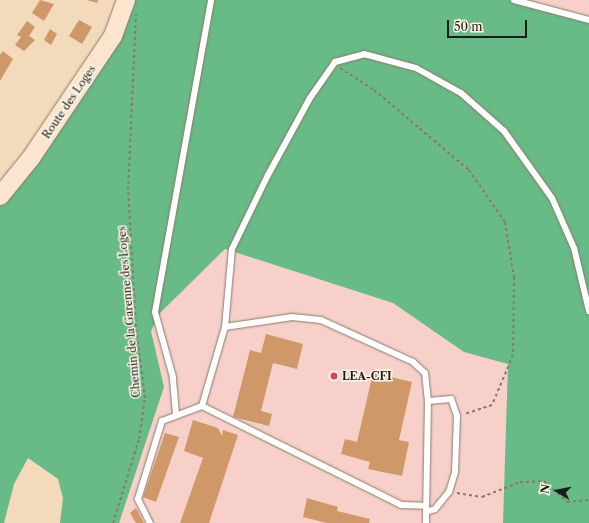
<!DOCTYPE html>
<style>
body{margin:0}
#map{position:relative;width:589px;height:523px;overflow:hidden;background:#f3daba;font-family:"Libre Caslon Text",serif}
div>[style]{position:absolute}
.built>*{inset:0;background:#f7d0ca}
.forest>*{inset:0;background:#68ba86}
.building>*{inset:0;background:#ce9868}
.path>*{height:2px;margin-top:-1px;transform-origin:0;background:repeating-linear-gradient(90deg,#887b6b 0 3px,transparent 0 6px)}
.roads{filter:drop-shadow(0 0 1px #887b6b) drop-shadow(0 0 1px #887b6b)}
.lane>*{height:6px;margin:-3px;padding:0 3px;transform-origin:3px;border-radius:3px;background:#fff}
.secondary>*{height:18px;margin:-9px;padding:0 9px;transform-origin:9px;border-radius:9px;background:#fbe5cf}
.dots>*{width:11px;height:11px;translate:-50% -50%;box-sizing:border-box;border:2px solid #fcf5e5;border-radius:50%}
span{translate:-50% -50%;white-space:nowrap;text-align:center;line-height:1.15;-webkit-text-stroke:3px #fcf5e5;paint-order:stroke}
.street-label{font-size:11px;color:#1c1c1c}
.poi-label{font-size:11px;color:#1c1c1c;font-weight:700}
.left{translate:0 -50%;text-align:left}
.north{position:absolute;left:537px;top:471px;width:40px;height:40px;-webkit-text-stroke:3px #fcf5e5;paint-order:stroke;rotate:280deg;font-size:11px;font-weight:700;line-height:16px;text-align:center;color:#1c1c1c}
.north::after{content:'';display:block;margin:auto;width:14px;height:18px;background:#1c1c1c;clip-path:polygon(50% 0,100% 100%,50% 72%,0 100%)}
.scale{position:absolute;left:447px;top:20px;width:80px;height:18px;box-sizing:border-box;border:2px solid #1c1c1c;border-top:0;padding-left:5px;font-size:12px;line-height:14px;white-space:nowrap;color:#1c1c1c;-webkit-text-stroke:3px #fcf5e5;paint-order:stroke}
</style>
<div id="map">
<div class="built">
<div style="clip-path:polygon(523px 0,589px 0,589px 18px)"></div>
<div style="clip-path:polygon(225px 249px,393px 303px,464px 352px,508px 364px,503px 523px,119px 523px,164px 387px,151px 331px,160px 313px)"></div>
</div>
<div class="forest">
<div style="clip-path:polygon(127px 0,523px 0,589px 18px,589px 523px,503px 523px,508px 364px,464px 352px,393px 303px,225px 249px,160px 313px,151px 331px,164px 387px,119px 523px,60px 523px,63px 498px,58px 479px,28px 458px,14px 484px,4px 523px,0 523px,0 201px)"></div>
</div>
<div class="building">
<div style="clip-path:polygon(40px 0,54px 4px,44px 21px,32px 13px)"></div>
<div style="clip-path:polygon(87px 0,98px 0,97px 3px)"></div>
<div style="clip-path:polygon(79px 20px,92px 27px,82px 44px,69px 36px)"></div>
<div style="clip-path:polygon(27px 21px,35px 27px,29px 36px,35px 40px,24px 51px,15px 45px,21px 37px,17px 35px)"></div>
<div style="clip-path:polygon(50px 29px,57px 34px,51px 45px,44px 40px)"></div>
<div style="clip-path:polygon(3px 51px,13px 59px,0 81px,0 55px)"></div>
<div style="clip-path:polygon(266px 334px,303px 344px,297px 369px,273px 363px,261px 411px,272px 414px,269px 426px,233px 417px,250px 350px,261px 353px)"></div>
<div style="clip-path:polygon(373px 373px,412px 382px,399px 440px,409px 442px,402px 476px,368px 469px,370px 462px,341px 454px,345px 439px,357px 442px)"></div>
<div style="clip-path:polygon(193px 420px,218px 428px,222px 436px,223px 430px,238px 435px,209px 523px,180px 523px,203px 458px,184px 451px)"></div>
<div style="clip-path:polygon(165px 433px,179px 437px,156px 502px,143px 497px)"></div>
<div style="clip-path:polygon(307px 498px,338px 507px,337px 511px,370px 519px,369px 523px,327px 523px,303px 517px)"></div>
<div style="clip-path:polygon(136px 508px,144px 523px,136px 523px,130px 513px)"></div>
</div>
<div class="path">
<div style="left:340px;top:68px;width:40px;rotate:32.9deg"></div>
<div style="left:374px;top:90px;width:124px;rotate:40.1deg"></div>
<div style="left:469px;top:170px;width:63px;rotate:55.3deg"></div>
<div style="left:505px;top:222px;width:56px;rotate:80.7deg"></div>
<div style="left:514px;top:277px;width:78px;rotate:90.7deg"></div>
<div style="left:513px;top:355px;width:54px;rotate:112.8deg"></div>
<div style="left:492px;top:405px;width:29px;rotate:162deg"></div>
<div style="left:457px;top:493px;width:25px;rotate:9deg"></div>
<div style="left:482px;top:497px;width:41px;rotate:-21.5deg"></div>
<div style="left:520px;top:482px;width:24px;rotate:-2deg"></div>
<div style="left:544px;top:481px;width:31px;rotate:42deg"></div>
<div style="left:567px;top:502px;width:22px;rotate:-5deg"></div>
<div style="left:113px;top:523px;width:88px;rotate:-72.8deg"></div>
<div style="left:139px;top:439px;width:41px;rotate:-81.7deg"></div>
<div style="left:145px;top:398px;width:72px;rotate:-97.2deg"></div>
<div style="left:136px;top:327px;width:137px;rotate:-93.3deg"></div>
<div style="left:128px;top:190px;width:176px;rotate:-87.4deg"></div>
</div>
<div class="roads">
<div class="lane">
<div style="left:514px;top:0;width:78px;rotate:14.9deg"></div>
<div style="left:225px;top:327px;width:78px;rotate:-84.9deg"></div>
<div style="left:232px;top:249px;width:82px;rotate:-64.1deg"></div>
<div style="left:268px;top:175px;width:88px;rotate:-61.4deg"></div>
<div style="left:310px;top:98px;width:44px;rotate:-55.2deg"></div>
<div style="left:335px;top:62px;width:30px;rotate:-15deg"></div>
<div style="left:364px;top:54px;width:54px;rotate:15.1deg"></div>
<div style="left:416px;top:68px;width:51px;rotate:29.1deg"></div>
<div style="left:461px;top:93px;width:57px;rotate:41.5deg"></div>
<div style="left:504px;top:131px;width:82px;rotate:54.4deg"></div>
<div style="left:552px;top:198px;width:55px;rotate:66.3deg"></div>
<div style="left:574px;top:248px;width:65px;rotate:76.6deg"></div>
<div style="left:202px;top:406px;width:82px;rotate:-73.8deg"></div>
<div style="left:225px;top:327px;width:68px;rotate:-8.5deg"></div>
<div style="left:292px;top:317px;width:29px;rotate:6deg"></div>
<div style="left:321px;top:320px;width:101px;rotate:24.5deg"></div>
<div style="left:413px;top:362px;width:16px;rotate:43deg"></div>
<div style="left:425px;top:373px;width:28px;rotate:84deg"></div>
<div style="left:176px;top:414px;width:37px;rotate:-95deg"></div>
<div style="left:173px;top:377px;width:67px;rotate:-105.5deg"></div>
<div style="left:155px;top:312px;width:317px;rotate:-79.8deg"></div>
<div style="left:150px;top:523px;width:27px;rotate:-117deg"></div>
<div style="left:138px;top:499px;width:82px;rotate:-72.9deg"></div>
<div style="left:162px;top:421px;width:43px;rotate:-20.6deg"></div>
<div style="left:202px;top:406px;width:222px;rotate:26.4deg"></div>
<div style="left:401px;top:505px;width:25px;rotate:2deg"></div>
<div style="left:426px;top:523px;width:11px;rotate:-90deg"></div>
<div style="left:426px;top:512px;width:9px;rotate:-18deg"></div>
<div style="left:435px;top:509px;width:22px;rotate:-51deg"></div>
<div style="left:449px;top:492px;width:21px;rotate:-73deg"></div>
<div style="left:455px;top:472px;width:56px;rotate:-88deg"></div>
<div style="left:457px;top:416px;width:18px;rotate:-109deg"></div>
<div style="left:451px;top:399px;width:23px;rotate:175deg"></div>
<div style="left:428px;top:401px;width:111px;rotate:91deg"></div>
</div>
<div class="secondary">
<div style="left:0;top:196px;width:49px;rotate:-50.8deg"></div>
<div style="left:31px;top:158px;width:147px;rotate:-56.1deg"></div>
<div style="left:113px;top:36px;width:38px;rotate:-70deg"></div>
</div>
</div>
<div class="dots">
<div style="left:334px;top:376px;background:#d1495b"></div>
</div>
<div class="street-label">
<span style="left:69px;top:102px;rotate:-56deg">Route des Loges</span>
<span style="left:129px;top:312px;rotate:-95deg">Chemin de la Garenne des Loges</span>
</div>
<div class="poi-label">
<span class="left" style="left:342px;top:376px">LEA-CFI</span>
</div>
<div class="north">N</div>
<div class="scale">50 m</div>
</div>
